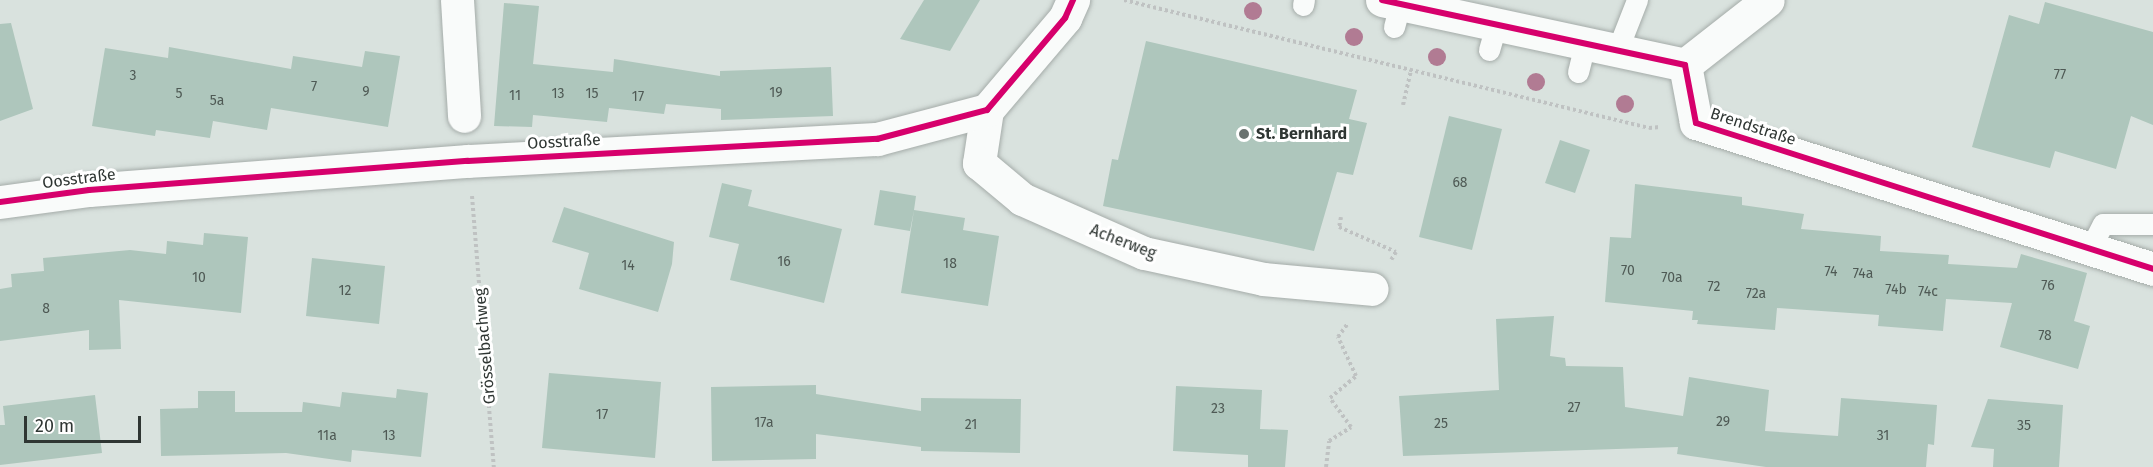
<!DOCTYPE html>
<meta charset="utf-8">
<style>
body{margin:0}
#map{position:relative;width:2153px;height:467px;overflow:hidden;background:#d9e2de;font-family:"Fira Sans",sans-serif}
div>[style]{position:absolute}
.building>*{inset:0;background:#aec6bc}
.path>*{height:4px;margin-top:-2px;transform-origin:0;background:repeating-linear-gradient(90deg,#bfc2c2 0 3px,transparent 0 6px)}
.roads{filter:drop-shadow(0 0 2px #a5aca9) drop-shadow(0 0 2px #a5aca9)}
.lane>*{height:21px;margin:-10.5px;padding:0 10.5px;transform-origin:10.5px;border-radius:10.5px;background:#f9fbfa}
.street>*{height:33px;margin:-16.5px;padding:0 16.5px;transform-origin:16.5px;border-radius:16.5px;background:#f9fbfa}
.cycleway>*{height:6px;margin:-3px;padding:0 3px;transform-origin:3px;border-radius:3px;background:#d6006c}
.trees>*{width:18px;height:18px;margin:-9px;border-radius:50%;background:#b17b93}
.dots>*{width:16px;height:16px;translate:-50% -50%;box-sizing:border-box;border:3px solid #fff;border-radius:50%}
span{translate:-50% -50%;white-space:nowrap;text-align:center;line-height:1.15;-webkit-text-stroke:6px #fff;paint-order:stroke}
.number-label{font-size:14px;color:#4f5a55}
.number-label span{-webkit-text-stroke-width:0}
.street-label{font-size:16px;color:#2f3633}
.poi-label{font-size:16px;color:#2f3633;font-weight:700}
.left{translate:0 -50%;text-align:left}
.scale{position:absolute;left:24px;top:416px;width:117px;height:27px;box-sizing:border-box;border:3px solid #2f3633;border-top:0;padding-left:8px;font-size:18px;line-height:21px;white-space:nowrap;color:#2f3633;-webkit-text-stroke:4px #fff;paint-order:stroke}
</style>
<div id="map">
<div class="building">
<div style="clip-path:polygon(924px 0,980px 0,950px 51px,900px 39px)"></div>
<div style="clip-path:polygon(2045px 2px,2153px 32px,2153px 125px,2131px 116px,2116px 169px,2055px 151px,2050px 168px,1972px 147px,2009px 15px,2039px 24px)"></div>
<div style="clip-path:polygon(504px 3px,539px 6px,533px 64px,613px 72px,614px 59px,720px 76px,720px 71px,831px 67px,833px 116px,721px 120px,721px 109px,666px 104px,664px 114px,609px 108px,607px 122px,533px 115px,532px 127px,494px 126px)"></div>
<div style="clip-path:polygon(11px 23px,33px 109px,0 121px,0 24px)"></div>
<div style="clip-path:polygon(1146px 41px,1357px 90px,1349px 119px,1367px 123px,1353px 175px,1337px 172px,1314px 251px,1103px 206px,1112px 159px,1118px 160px)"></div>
<div style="clip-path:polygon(169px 47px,291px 69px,293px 56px,362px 67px,365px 51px,400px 56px,388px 127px,271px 108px,267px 130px,213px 121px,210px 138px,156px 130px,155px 136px,92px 126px,105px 48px,168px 58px)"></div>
<div style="clip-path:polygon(1449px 116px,1502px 129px,1472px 250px,1419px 237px)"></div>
<div style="clip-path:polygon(1560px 140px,1590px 150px,1575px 193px,1545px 183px)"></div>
<div style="clip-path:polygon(722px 183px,752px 190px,748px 206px,842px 229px,824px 303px,730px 280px,739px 244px,709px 237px)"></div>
<div style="clip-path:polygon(1635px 184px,1742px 197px,1742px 205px,1804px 214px,1801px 229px,1881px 236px,1880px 251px,1949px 255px,1948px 264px,2017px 268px,2021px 254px,2087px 273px,2074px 321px,2090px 326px,2078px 369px,2000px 347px,2012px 303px,1946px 299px,1943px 331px,1878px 326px,1879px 315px,1777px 308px,1775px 330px,1697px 324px,1698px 320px,1692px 320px,1693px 311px,1605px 302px,1610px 237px,1631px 238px)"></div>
<div style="clip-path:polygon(880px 190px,916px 196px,914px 210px,965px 218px,963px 230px,999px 236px,988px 306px,901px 293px,914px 210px,910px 231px,874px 225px)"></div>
<div style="clip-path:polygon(564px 207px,674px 242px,672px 264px,658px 312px,579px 289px,589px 253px,552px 242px)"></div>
<div style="clip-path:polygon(204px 233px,248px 237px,241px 313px,119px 300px,121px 349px,89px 350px,89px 330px,0 341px,0 289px,12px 287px,11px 274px,44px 271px,43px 258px,130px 250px,166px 254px,167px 241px,203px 245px)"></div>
<div style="clip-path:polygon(312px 258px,385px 266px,379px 324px,306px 316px)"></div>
<div style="clip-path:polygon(1554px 316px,1550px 356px,1565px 358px,1566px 366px,1623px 367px,1625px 407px,1683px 416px,1689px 377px,1769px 390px,1765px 431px,1838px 436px,1841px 398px,1937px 405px,1934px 445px,1928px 444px,1926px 467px,1766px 467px,1677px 454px,1678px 447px,1403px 456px,1399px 396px,1499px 390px,1496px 319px)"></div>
<div style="clip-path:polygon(549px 373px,661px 382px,655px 458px,542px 448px)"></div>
<div style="clip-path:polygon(816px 385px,816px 394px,921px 411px,921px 398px,1021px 399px,1020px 453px,921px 451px,921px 447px,816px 434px,816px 459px,712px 461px,711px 387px)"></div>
<div style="clip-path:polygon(1176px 386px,1262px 390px,1260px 429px,1288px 430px,1285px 467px,1248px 467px,1248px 455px,1173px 451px)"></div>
<div style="clip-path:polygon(397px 389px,428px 393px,421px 457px,352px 450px,351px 462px,286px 453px,161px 456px,160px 409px,198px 408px,198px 391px,235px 391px,235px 412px,302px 412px,303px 402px,340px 407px,342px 392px,396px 398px)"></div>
<div style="clip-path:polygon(95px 395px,102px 453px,0 465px,0 425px,5px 425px,3px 406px)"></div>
<div style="clip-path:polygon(1988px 399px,2063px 405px,2059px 467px,1993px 467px,1994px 449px,1971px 447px)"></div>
</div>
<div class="path">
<div style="left:1124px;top:0;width:540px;rotate:13.7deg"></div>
<div style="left:1649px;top:128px;width:11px;rotate:-5deg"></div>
<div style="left:1403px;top:105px;width:36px;rotate:-77deg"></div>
<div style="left:472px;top:196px;width:272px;rotate:85.4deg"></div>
<div style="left:1341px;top:217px;width:10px;rotate:101deg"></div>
<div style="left:1339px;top:227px;width:62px;rotate:23.7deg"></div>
<div style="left:1396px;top:252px;width:9px;rotate:122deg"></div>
<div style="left:1326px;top:467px;width:26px;rotate:-83deg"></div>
<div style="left:1329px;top:441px;width:26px;rotate:-32deg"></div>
<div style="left:1351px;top:427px;width:36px;rotate:-126deg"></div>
<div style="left:1330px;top:398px;width:34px;rotate:-40deg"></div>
<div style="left:1356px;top:376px;width:43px;rotate:-114.8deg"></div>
<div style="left:1338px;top:337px;width:17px;rotate:-54deg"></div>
</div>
<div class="roads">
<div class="lane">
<div style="left:1303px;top:5px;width:5px;rotate:-79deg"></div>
<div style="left:1394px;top:27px;width:24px;rotate:-75deg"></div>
<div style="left:1489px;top:50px;width:26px;rotate:-74deg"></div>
<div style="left:1617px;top:51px;width:55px;rotate:-68.6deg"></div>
<div style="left:1578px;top:72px;width:29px;rotate:-76deg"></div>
<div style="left:2090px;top:249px;width:28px;rotate:-63deg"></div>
<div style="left:2103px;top:224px;width:50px"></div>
</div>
<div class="street">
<div style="left:457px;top:0;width:116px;rotate:86.5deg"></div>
<div style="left:1382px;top:0;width:310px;rotate:12.1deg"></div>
<div style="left:1685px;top:65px;width:59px;rotate:79.3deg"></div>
<div style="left:1696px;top:123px;width:480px;rotate:17.7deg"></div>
<div style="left:1685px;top:65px;width:105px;rotate:-38.1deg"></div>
<div style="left:987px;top:110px;width:54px;rotate:98.6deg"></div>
<div style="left:979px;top:163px;width:56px;rotate:39.9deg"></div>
<div style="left:1022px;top:199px;width:133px;rotate:23.9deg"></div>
<div style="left:1144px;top:253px;width:122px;rotate:12.3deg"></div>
<div style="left:1263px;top:279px;width:109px;rotate:5.2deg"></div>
<div style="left:0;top:202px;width:90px;rotate:-7.7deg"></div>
<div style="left:89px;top:190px;width:380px;rotate:-4.4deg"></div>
<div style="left:468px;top:161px;width:410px;rotate:-3.1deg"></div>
<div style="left:877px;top:139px;width:114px;rotate:-14.8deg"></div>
<div style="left:987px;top:110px;width:121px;rotate:-49.7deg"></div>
<div style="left:1065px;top:18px;width:20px;rotate:-66deg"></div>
</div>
</div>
<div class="cycleway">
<div style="left:1382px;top:0;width:310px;rotate:12.1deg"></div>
<div style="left:1685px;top:65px;width:59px;rotate:79.3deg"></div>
<div style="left:1696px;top:123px;width:480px;rotate:17.7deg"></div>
<div style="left:0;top:202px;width:90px;rotate:-7.7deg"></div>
<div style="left:89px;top:190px;width:380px;rotate:-4.4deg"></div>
<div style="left:468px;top:161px;width:410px;rotate:-3.1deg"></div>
<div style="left:877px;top:139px;width:114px;rotate:-14.8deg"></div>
<div style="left:987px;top:110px;width:121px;rotate:-49.7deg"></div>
<div style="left:1065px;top:18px;width:20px;rotate:-66deg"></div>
</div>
<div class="trees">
<div style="left:1253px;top:11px"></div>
<div style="left:1354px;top:37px"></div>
<div style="left:1437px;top:57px"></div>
<div style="left:1536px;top:82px"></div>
<div style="left:1625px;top:104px"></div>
</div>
<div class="dots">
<div style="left:1244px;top:134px;background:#6a726f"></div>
</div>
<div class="number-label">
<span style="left:2060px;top:75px">77</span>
<span style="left:133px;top:76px">3</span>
<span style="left:314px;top:87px">7</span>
<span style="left:366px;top:92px">9</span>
<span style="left:776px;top:93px">19</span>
<span style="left:179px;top:94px">5</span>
<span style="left:558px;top:94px">13</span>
<span style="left:592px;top:94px">15</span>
<span style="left:515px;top:96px">11</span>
<span style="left:638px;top:97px">17</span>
<span style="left:217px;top:101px">5a</span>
<span style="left:1460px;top:183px">68</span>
<span style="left:784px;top:262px">16</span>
<span style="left:950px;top:264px">18</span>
<span style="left:628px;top:266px">14</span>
<span style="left:1628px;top:271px">70</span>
<span style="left:1831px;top:272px">74</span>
<span style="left:1863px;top:274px">74a</span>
<span style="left:199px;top:278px">10</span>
<span style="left:1672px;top:278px">70a</span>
<span style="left:2048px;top:286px">76</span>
<span style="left:1714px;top:287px">72</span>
<span style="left:1896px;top:290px">74b</span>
<span style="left:345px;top:291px">12</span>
<span style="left:1928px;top:292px">74c</span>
<span style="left:1756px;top:294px">72a</span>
<span style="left:46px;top:309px">8</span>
<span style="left:2045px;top:336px">78</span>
<span style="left:1574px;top:408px">27</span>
<span style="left:1218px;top:409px">23</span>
<span style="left:602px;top:415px">17</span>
<span style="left:1723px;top:422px">29</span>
<span style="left:764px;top:423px">17a</span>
<span style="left:1441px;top:424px">25</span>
<span style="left:971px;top:425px">21</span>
<span style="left:2024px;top:426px">35</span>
<span style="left:327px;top:436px">11a</span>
<span style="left:389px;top:436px">13</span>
<span style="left:1883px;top:436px">31</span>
</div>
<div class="street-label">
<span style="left:1753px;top:127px;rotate:18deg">Brendstraße</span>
<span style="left:564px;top:142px;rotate:-3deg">Oosstraße</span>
<span style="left:79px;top:179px;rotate:-7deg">Oosstraße</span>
<span style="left:1123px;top:242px;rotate:21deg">Acherweg</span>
<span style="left:485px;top:346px;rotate:-95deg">Grösselbachweg</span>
</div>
<div class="poi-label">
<span class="left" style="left:1256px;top:134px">St. Bernhard</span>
</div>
<div class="scale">20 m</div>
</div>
